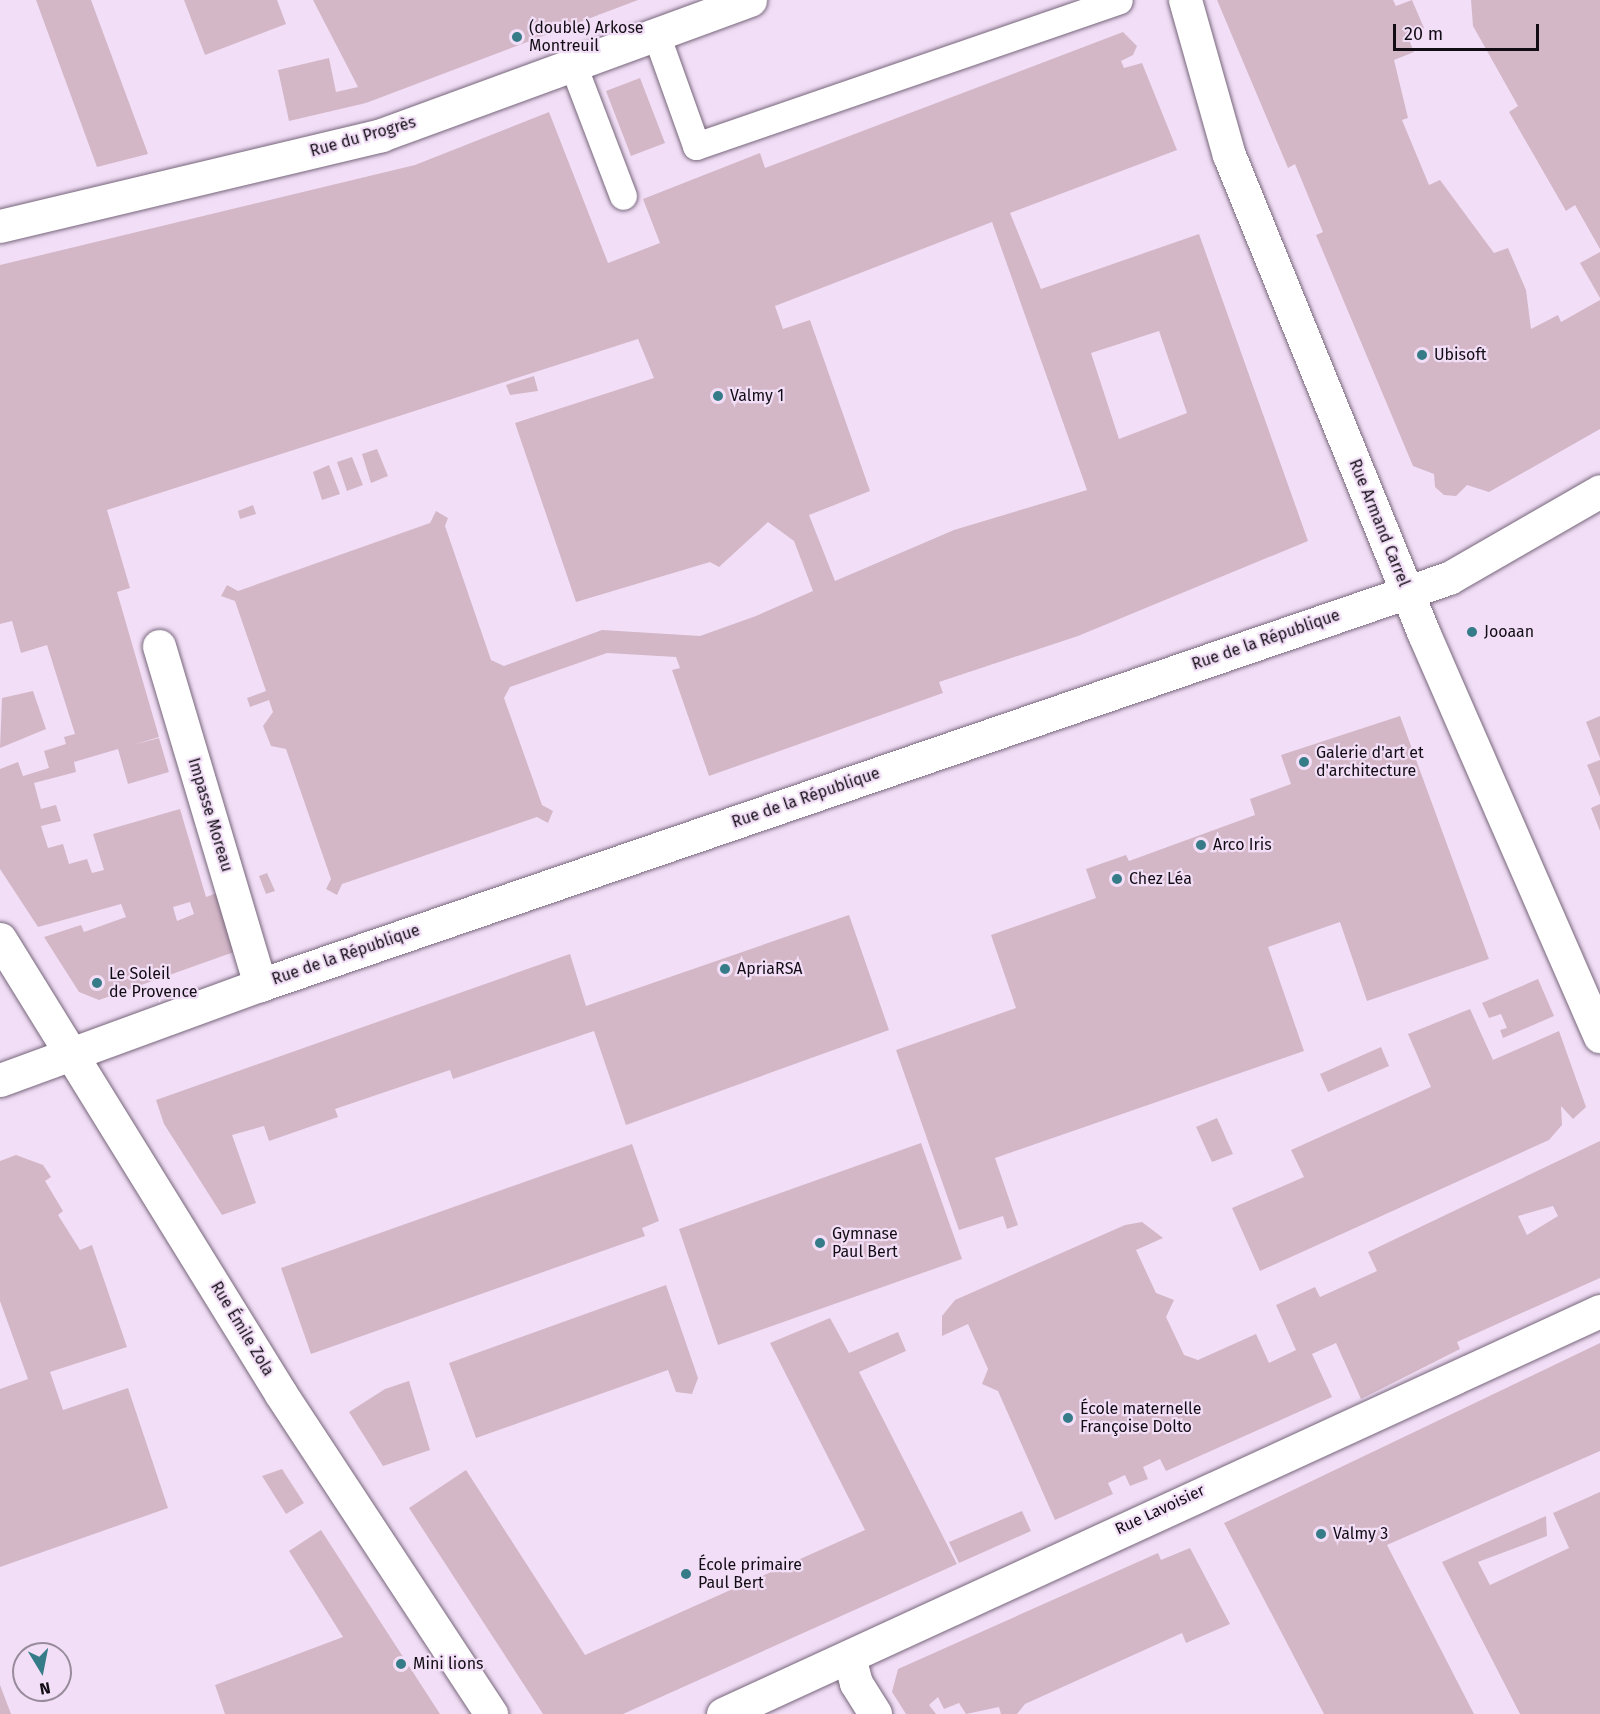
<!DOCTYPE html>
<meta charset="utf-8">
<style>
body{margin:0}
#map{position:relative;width:1600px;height:1714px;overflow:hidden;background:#f2dff7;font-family:"Fira Sans",sans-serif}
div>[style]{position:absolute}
.building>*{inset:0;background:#d3b7c7}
.roads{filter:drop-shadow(0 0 2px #77667b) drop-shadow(0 0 2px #77667b)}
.lane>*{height:27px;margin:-13.5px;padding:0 13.5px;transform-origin:13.5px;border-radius:13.5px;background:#fff}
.street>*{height:33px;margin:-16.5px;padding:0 16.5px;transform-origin:16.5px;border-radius:16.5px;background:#fff}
.dots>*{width:16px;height:16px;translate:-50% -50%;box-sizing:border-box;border:3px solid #f2dff7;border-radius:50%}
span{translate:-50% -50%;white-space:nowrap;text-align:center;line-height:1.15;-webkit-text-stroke:4.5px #f2dff7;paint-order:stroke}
.poi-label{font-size:16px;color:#120c14}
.left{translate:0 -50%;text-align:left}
.street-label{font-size:16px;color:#120c14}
.north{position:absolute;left:12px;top:1642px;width:60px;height:60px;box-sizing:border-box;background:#f2dff7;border:2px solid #988b9c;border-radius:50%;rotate:170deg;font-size:16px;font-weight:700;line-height:24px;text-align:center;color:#120c14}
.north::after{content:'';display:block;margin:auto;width:21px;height:27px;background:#357b88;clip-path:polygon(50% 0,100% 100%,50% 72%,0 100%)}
.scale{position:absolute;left:1393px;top:24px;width:146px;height:27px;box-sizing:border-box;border:3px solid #120c14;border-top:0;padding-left:8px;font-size:18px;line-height:21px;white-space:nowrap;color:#120c14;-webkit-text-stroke:4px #f2dff7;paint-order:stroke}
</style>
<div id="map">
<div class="building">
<div style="clip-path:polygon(36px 0,91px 0,148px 154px,97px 167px)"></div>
<div style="clip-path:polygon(184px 0,277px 0,286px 24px,205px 55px)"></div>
<div style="clip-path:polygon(313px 0,638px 0,366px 103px,289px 121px,278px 70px,329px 58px,336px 92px,358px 87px)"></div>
<div style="clip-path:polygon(1217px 0,1393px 0,1396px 6px,1412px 0,1424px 28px,1407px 35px,1414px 52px,1394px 60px,1408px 118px,1402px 120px,1429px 185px,1440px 180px,1494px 253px,1508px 248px,1526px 290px,1531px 329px,1558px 315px,1561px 322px,1600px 300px,1600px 429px,1489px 492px,1467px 485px,1456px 496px,1444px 495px,1435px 487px,1434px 474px,1413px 466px,1316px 235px,1323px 232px,1295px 164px,1288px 168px)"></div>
<div style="clip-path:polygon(1471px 0,1600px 0,1600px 249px,1575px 205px,1566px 211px,1509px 112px,1518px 106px,1473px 26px)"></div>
<div style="clip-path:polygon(evenodd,1123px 32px,1137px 46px,1133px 55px,1121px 61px,1124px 68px,1142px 63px,1177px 150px,1010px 213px,1041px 289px,1199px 234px,1308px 541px,1078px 636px,939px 682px,943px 693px,709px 776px,672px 670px,680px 668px,676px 657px,607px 653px,510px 687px,504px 698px,542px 805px,553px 811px,548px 823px,537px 817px,342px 884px,337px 895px,326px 889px,331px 879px,286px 749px,271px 746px,263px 726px,273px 712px,269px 700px,250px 707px,247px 698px,266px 691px,235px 601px,221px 596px,227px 585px,238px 591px,430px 523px,436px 511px,448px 518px,445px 526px,491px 660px,504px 666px,602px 630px,700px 636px,756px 616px,813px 591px,794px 541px,768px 522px,719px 567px,710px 562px,576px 602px,515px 423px,654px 378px,638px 339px,107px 510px,130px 588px,117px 592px,159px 737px,133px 745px,159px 738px,169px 772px,128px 784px,118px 749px,74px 762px,76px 772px,34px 783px,41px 809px,56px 805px,61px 821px,41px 826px,48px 848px,63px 844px,69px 864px,87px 859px,92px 873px,104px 870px,93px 834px,180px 809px,206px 897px,217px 893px,234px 952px,99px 1000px,79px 992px,44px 937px,81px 925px,84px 932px,126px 917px,121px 904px,38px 927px,0 869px,0 769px,18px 762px,23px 776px,49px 768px,44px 751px,66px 744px,64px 737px,75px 734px,47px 645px,21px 653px,12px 621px,0 624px,0 265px,415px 165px,549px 112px,608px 263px,660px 243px,643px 199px,760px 153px,765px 168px,1123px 32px,992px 222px,1087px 490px,954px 530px,835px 581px,809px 515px,870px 491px,810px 320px,783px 329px,775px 306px,992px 222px,1123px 32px,1159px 331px,1187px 413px,1119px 439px,1091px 353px,1159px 331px,1123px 32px,190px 902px,194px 914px,177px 921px,173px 907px,190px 902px)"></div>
<div style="clip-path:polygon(640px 78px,665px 143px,631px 156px,606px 91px)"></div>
<div style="clip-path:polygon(1600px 252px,1600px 298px,1580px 263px)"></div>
<div style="clip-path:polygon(534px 376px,538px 391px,510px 395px,506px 385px)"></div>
<div style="clip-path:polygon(377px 449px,388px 476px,371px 483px,362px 454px)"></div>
<div style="clip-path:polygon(352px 457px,363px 485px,347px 491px,337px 462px)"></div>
<div style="clip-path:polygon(329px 465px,340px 494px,322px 500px,313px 472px)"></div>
<div style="clip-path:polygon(253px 505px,256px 514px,240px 519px,238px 511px)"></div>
<div style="clip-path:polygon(33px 691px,46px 729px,0 748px,2px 698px)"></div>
<div style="clip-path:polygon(1400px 716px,1489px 959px,1367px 1001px,1340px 922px,1268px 947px,1304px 1051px,995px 1158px,1018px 1225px,1007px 1229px,1003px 1216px,959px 1230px,896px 1050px,1016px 1008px,991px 935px,1096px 898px,1086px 869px,1126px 855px,1129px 861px,1255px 815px,1250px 799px,1291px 784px,1281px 755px)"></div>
<div style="clip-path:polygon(1600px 716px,1600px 758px,1586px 722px)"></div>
<div style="clip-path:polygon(1600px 760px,1600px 797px,1587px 765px)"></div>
<div style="clip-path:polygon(1600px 804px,1600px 831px,1591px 808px)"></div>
<div style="clip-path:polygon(267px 873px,275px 891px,266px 894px,259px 876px)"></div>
<div style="clip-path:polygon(849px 915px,889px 1030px,626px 1125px,594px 1031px,453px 1079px,450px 1070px,335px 1109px,338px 1117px,269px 1141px,264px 1126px,232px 1135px,256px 1203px,222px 1215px,164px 1124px,156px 1100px,570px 954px,586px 1006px)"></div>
<div style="clip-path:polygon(1538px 979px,1554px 1016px,1503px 1038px,1500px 1030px,1507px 1028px,1501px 1014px,1489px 1018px,1482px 1003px)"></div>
<div style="clip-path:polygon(1470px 1009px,1493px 1060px,1559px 1031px,1586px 1107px,1573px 1119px,1561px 1106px,1562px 1125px,1549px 1140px,1260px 1271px,1232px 1208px,1304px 1177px,1291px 1150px,1431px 1087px,1408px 1034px)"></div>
<div style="clip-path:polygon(1381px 1047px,1389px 1066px,1328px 1092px,1320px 1074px)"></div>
<div style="clip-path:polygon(1217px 1118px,1233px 1154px,1212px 1162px,1196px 1127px)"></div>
<div style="clip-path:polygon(evenodd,1600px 1141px,1600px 1278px,1457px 1342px,1460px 1349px,1361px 1399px,1336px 1343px,1312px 1354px,1332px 1397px,1166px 1471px,1160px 1459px,1143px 1467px,1148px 1479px,1130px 1486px,1125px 1475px,1108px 1483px,1113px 1494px,1055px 1520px,998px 1391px,982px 1384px,988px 1369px,968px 1324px,942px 1336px,942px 1316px,955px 1300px,1125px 1225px,1142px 1222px,1163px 1238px,1136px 1250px,1156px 1293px,1174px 1300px,1166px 1317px,1184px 1355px,1198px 1360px,1256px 1334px,1269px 1363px,1296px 1350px,1276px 1305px,1315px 1287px,1320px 1297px,1377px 1271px,1368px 1252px,1600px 1141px,1553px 1206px,1558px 1216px,1527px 1235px,1518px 1216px,1553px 1206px)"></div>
<div style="clip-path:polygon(921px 1143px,962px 1259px,718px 1345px,679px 1229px)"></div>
<div style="clip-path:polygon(632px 1144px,659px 1221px,642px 1228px,645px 1236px,311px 1354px,281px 1268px)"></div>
<div style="clip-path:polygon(16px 1155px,43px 1165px,51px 1177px,45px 1181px,63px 1211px,58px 1215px,80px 1250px,92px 1245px,127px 1347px,50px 1372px,63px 1410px,128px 1388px,168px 1508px,0 1567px,0 1389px,28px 1379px,0 1301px,0 1161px)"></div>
<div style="clip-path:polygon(666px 1285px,698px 1378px,692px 1394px,676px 1392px,668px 1370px,476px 1438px,449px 1363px)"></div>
<div style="clip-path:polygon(830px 1318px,849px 1353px,898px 1332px,906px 1351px,859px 1372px,957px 1564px,623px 1714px,543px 1714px,409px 1508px,466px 1470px,585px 1655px,865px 1530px,770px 1343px)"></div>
<div style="clip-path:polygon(1600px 1343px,1600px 1451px,1387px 1545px,1474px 1714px,1324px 1714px,1224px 1523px)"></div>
<div style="clip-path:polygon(409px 1381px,430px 1450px,383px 1466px,349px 1412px,385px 1389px)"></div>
<div style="clip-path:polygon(282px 1469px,304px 1503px,286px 1514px,262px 1476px)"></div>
<div style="clip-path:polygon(1600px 1492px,1600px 1714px,1520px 1714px,1442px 1562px,1546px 1516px,1547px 1536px,1478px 1562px,1490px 1585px,1569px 1548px,1553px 1513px)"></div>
<div style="clip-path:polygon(1022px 1511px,1031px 1531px,959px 1563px,949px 1542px)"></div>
<div style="clip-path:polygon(321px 1530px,418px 1680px,440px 1714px,225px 1714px,215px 1685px,343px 1637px,289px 1551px)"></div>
<div style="clip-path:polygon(1190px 1548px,1230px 1624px,1186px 1643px,1182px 1633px,1025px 1704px,1017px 1714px,1001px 1714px,999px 1707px,966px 1714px,959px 1703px,944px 1709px,938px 1697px,929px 1705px,936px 1714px,906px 1714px,892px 1692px,898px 1669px,1158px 1553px,1161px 1560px)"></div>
<div style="clip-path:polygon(0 1685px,11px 1714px,0 1714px)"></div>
</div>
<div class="roads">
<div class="lane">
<div style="left:656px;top:34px;width:119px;rotate:70.3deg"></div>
<div style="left:696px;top:146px;width:447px;rotate:-19deg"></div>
<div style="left:573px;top:65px;width:140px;rotate:69.1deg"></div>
</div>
<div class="street">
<div style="left:1185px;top:0;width:161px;rotate:74.2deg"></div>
<div style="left:1229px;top:155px;width:517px;rotate:67.85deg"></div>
<div style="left:1424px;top:634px;width:439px;rotate:66.4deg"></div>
<div style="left:0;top:226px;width:392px;rotate:-13.4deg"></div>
<div style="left:381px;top:135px;width:393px;rotate:-20.1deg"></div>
<div style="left:159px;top:646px;width:354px;rotate:73.4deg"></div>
<div style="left:0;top:939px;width:535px;rotate:58.3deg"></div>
<div style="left:281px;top:1394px;width:383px;rotate:56.7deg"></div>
<div style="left:0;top:1080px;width:277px;rotate:-20.1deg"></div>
<div style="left:260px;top:985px;width:1257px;rotate:-18.9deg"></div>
<div style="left:1449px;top:578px;width:174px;rotate:-29.9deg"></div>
<div style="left:849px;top:1657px;width:27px;rotate:75deg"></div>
<div style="left:856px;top:1683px;width:36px;rotate:58deg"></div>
<div style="left:723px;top:1714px;width:965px;rotate:-24.68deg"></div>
</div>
</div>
<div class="dots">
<div style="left:517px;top:37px;background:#357b88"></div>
<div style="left:1422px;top:355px;background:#357b88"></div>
<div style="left:718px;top:396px;background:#357b88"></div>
<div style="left:1472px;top:632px;background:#357b88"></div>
<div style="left:1304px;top:762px;background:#357b88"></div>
<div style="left:1201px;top:845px;background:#357b88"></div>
<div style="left:1117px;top:879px;background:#357b88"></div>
<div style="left:725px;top:969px;background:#357b88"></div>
<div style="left:97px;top:983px;background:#357b88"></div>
<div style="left:820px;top:1243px;background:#357b88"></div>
<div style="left:1068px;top:1418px;background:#357b88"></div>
<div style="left:1321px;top:1534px;background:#357b88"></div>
<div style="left:686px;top:1574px;background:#357b88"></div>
<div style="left:401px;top:1664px;background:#357b88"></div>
</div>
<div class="poi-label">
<span class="left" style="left:529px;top:37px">(double) Arkose<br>Montreuil</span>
<span class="left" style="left:1434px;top:355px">Ubisoft</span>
<span class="left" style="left:730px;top:396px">Valmy 1</span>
<span class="left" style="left:1484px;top:632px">Jooaan</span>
<span class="left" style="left:1316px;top:762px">Galerie d'art et<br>d'architecture</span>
<span class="left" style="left:1213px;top:845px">Arco Iris</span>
<span class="left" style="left:1129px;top:879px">Chez Léa</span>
<span class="left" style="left:737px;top:969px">ApriaRSA</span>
<span class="left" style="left:109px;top:983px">Le Soleil<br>de Provence</span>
<span class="left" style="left:832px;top:1243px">Gymnase<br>Paul Bert</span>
<span class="left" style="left:1080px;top:1418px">École maternelle<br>Françoise Dolto</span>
<span class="left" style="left:1333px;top:1534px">Valmy 3</span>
<span class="left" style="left:698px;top:1574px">École primaire<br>Paul Bert</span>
<span class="left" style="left:413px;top:1664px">Mini lions</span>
</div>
<div class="street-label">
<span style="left:363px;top:137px;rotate:-16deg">Rue du Progrès</span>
<span style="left:1379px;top:523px;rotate:68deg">Rue Armand Carrel</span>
<span style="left:1266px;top:640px;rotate:-19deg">Rue de la République</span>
<span style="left:806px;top:798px;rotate:-19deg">Rue de la République</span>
<span style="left:210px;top:815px;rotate:73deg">Impasse Moreau</span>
<span style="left:346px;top:955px;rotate:-19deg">Rue de la République</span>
<span style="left:242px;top:1329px;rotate:59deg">Rue Émile Zola</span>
<span style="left:1160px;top:1510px;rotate:-25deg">Rue Lavoisier</span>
</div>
<div class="north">N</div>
<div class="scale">20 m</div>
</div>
